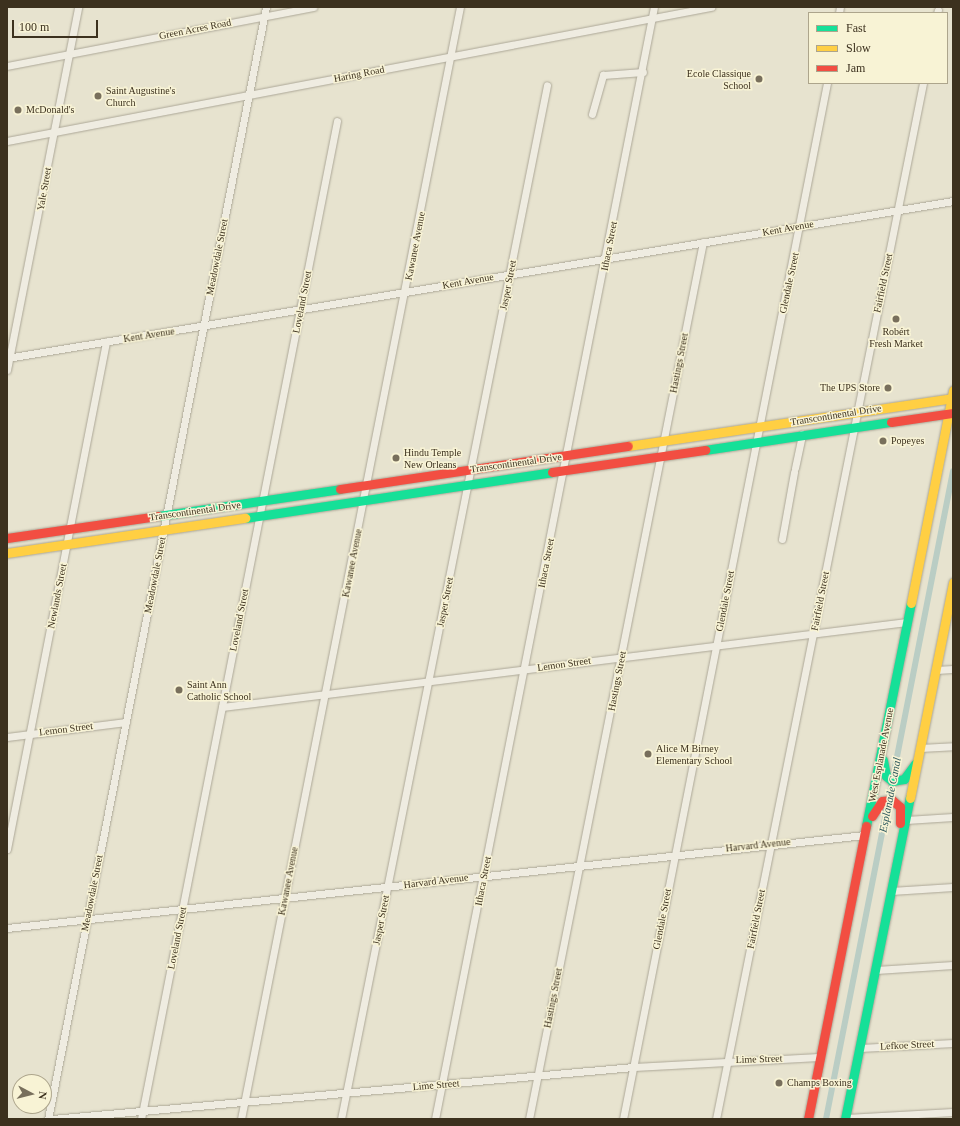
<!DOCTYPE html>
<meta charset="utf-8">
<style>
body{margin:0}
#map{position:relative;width:960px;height:1126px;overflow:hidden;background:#e7e3cf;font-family:Georgia,serif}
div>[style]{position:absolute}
.canal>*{height:6px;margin:-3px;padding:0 3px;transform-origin:3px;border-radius:3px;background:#bacdc4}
.roads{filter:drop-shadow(0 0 1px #aca797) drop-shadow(0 0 1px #aca797)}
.street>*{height:7px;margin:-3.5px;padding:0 3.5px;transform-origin:3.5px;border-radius:3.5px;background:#efece1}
.fast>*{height:9px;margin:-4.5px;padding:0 4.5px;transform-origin:4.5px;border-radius:4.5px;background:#16e098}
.slow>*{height:9px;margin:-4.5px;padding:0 4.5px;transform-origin:4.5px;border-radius:4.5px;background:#ffcf43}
.jam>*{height:9px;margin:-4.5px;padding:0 4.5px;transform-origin:4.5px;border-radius:4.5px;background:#f24e42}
.dots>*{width:11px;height:11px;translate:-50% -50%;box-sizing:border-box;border:2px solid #f8f3d5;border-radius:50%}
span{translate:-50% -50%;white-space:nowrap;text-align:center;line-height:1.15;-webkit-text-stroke:3px #f8f3d5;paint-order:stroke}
.street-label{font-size:10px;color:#3c311e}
.poi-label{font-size:10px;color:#3c311e}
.right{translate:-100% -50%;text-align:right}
.left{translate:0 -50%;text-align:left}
.water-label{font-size:11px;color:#2d595d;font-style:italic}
.frame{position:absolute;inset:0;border:8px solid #3c311e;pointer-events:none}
.legend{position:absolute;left:808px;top:12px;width:140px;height:72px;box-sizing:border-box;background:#f8f3d5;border:1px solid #ada58c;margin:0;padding:5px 7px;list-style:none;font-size:12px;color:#3c311e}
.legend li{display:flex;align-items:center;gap:8px;height:20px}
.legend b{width:20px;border:1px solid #ada58c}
.north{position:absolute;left:12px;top:1074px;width:40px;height:40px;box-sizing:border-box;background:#f8f3d5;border:1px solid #ada58c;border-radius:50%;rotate:97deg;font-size:11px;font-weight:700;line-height:16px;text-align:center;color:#3c311e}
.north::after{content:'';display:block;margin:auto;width:14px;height:18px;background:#786f5c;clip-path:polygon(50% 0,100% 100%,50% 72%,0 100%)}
.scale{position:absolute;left:12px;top:20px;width:86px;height:18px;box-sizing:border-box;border:2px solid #3c311e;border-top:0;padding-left:5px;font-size:12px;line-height:14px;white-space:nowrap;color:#3c311e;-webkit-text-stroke:3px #f8f3d5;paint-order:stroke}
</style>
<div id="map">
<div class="canal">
<div style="left:826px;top:1119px;width:660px;rotate:-78.91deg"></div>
</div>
<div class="roads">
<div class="street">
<div style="left:839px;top:13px;width:6px;rotate:-81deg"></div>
<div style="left:937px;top:13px;width:3px;rotate:-72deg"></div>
<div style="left:7px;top:66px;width:312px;rotate:-10.9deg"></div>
<div style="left:592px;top:114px;width:41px;rotate:-74.2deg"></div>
<div style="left:603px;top:75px;width:40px;rotate:-4.3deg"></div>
<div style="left:7px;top:141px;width:717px;rotate:-10.78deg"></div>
<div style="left:7px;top:358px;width:959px;rotate:-9.42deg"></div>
<div style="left:7px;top:370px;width:370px;rotate:-78.9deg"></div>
<div style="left:795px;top:468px;width:35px;rotate:-78deg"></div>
<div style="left:782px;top:539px;width:68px;rotate:-79.8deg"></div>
<div style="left:936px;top:670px;width:17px;rotate:-3deg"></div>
<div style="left:222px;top:707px;width:690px;rotate:-7.07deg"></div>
<div style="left:7px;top:737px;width:120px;rotate:-7.2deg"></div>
<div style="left:920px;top:748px;width:33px;rotate:-3deg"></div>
<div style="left:906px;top:820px;width:47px;rotate:-3.7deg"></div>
<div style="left:7px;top:849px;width:517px;rotate:-78.95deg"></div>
<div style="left:891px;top:891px;width:62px;rotate:-3.7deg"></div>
<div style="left:7px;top:928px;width:863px;rotate:-6.19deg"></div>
<div style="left:876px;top:970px;width:77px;rotate:-3.7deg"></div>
<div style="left:860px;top:1048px;width:93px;rotate:-3.1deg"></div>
<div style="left:846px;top:1118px;width:107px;rotate:-3.2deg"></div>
<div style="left:48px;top:1119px;width:1133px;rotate:-78.91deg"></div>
<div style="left:52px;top:1119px;width:583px;rotate:-5.11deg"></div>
<div style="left:633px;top:1067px;width:187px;rotate:-3.1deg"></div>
<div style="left:141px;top:1119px;width:1017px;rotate:-78.89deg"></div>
<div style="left:241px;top:1119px;width:1133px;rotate:-78.86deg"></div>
<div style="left:341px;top:1119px;width:1054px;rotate:-78.73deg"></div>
<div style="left:435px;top:1119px;width:1133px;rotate:-78.86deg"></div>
<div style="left:529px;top:1119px;width:894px;rotate:-78.78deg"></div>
<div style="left:623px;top:1119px;width:1056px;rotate:-78.86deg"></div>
<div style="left:716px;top:1119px;width:1056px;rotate:-78.7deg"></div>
</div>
<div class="fast">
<div style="left:705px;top:450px;width:188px;rotate:-8.6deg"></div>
<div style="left:158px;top:516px;width:184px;rotate:-8.4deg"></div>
<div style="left:245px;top:518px;width:310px;rotate:-8.5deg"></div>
<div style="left:883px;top:760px;width:16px;rotate:79deg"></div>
<div style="left:886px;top:776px;width:8px;rotate:40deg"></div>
<div style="left:892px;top:781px;width:12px;rotate:-9deg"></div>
<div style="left:904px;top:779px;width:19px;rotate:-54deg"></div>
<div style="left:866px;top:826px;width:227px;rotate:-78.6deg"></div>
<div style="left:845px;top:1119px;width:328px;rotate:-78.6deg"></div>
</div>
<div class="slow">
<div style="left:628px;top:446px;width:329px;rotate:-8.4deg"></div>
<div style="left:7px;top:553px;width:241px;rotate:-8.4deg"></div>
<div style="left:911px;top:603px;width:217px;rotate:-78.8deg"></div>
<div style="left:910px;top:798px;width:220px;rotate:-78.7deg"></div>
</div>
<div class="jam">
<div style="left:891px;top:422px;width:63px;rotate:-8.3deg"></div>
<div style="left:552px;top:472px;width:155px;rotate:-8.2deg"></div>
<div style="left:340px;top:489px;width:291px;rotate:-8.5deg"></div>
<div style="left:7px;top:538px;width:153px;rotate:-8.3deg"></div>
<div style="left:872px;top:816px;width:18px;rotate:-56deg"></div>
<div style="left:882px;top:801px;width:10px;rotate:-6deg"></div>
<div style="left:892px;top:800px;width:11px;rotate:41deg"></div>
<div style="left:900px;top:807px;width:16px;rotate:90deg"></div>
<div style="left:808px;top:1119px;width:299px;rotate:-78.8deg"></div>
</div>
</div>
<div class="dots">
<div style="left:759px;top:79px;background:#786f5c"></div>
<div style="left:98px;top:96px;background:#786f5c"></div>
<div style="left:18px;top:110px;background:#786f5c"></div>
<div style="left:896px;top:319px;background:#786f5c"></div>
<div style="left:888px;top:388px;background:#786f5c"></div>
<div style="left:883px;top:441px;background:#786f5c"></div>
<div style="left:396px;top:458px;background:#786f5c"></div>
<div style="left:179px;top:690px;background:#786f5c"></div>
<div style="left:648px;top:754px;background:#786f5c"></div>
<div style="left:779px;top:1083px;background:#786f5c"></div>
</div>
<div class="street-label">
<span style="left:195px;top:29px;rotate:-11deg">Green Acres Road</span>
<span style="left:359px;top:74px;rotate:-11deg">Haring Road</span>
<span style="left:44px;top:189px;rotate:-80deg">Yale Street</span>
<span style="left:788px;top:228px;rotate:-10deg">Kent Avenue</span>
<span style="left:415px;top:246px;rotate:-79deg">Kawanee Avenue</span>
<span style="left:609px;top:246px;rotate:-79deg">Ithaca Street</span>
<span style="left:217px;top:257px;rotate:-79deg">Meadowdale Street</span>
<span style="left:468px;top:281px;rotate:-10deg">Kent Avenue</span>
<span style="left:789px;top:283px;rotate:-78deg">Glendale Street</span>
<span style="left:883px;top:283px;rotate:-78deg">Fairfield Street</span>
<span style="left:508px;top:285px;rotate:-79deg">Jasper Street</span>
<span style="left:302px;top:302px;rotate:-79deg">Loveland Street</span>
<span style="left:149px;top:335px;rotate:-9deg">Kent Avenue</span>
<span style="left:679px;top:363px;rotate:-79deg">Hastings Street</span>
<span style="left:836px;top:415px;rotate:-9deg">Transcontinental Drive</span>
<span style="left:516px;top:463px;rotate:-8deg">Transcontinental Drive</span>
<span style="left:195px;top:511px;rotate:-8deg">Transcontinental Drive</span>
<span style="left:352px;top:563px;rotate:-79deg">Kawanee Avenue</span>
<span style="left:546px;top:563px;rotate:-79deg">Ithaca Street</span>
<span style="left:155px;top:575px;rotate:-79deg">Meadowdale Street</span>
<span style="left:57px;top:596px;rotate:-79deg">Newlands Street</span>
<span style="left:725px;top:601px;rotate:-79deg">Glendale Street</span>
<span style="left:820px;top:601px;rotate:-79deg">Fairfield Street</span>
<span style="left:445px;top:602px;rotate:-79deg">Jasper Street</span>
<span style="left:239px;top:620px;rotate:-79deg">Loveland Street</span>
<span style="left:564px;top:664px;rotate:-8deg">Lemon Street</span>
<span style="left:617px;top:681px;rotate:-79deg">Hastings Street</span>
<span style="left:66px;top:729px;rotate:-7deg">Lemon Street</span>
<span style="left:881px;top:755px;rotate:-79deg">West Esplanade Avenue</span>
<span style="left:758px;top:845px;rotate:-6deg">Harvard Avenue</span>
<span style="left:288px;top:881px;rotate:-79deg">Kawanee Avenue</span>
<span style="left:436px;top:881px;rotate:-7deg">Harvard Avenue</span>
<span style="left:483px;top:881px;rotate:-79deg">Ithaca Street</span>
<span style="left:92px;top:893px;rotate:-79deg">Meadowdale Street</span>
<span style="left:662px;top:919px;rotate:-79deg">Glendale Street</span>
<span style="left:756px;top:919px;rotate:-79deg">Fairfield Street</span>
<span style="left:381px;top:920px;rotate:-79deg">Jasper Street</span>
<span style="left:177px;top:938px;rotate:-79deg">Loveland Street</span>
<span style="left:553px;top:998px;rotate:-79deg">Hastings Street</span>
<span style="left:907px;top:1045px;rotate:-3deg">Lefkoe Street</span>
<span style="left:759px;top:1059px;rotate:-2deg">Lime Street</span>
<span style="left:436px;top:1085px;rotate:-5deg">Lime Street</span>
</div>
<div class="poi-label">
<span class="right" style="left:751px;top:79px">Ecole Classique<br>School</span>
<span class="left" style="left:106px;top:96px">Saint Augustine's<br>Church</span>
<span class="left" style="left:26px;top:110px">McDonald's</span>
<span style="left:896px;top:337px">Robért<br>Fresh Market</span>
<span class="right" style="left:880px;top:388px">The UPS Store</span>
<span class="left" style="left:891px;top:441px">Popeyes</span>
<span class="left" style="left:404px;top:458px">Hindu Temple<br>New Orleans</span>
<span class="left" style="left:187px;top:690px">Saint Ann<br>Catholic School</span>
<span class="left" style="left:656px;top:754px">Alice M Birney<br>Elementary School</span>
<span class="left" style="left:787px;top:1083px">Champs Boxing</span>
</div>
<div class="water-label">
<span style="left:890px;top:795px;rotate:-79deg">Esplanade Canal</span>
</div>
<div class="frame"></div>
<ul class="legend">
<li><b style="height:5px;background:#16e098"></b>Fast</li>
<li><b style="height:5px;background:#ffcf43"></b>Slow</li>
<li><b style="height:5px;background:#f24e42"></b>Jam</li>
</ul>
<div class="north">N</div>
<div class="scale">100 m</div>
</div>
